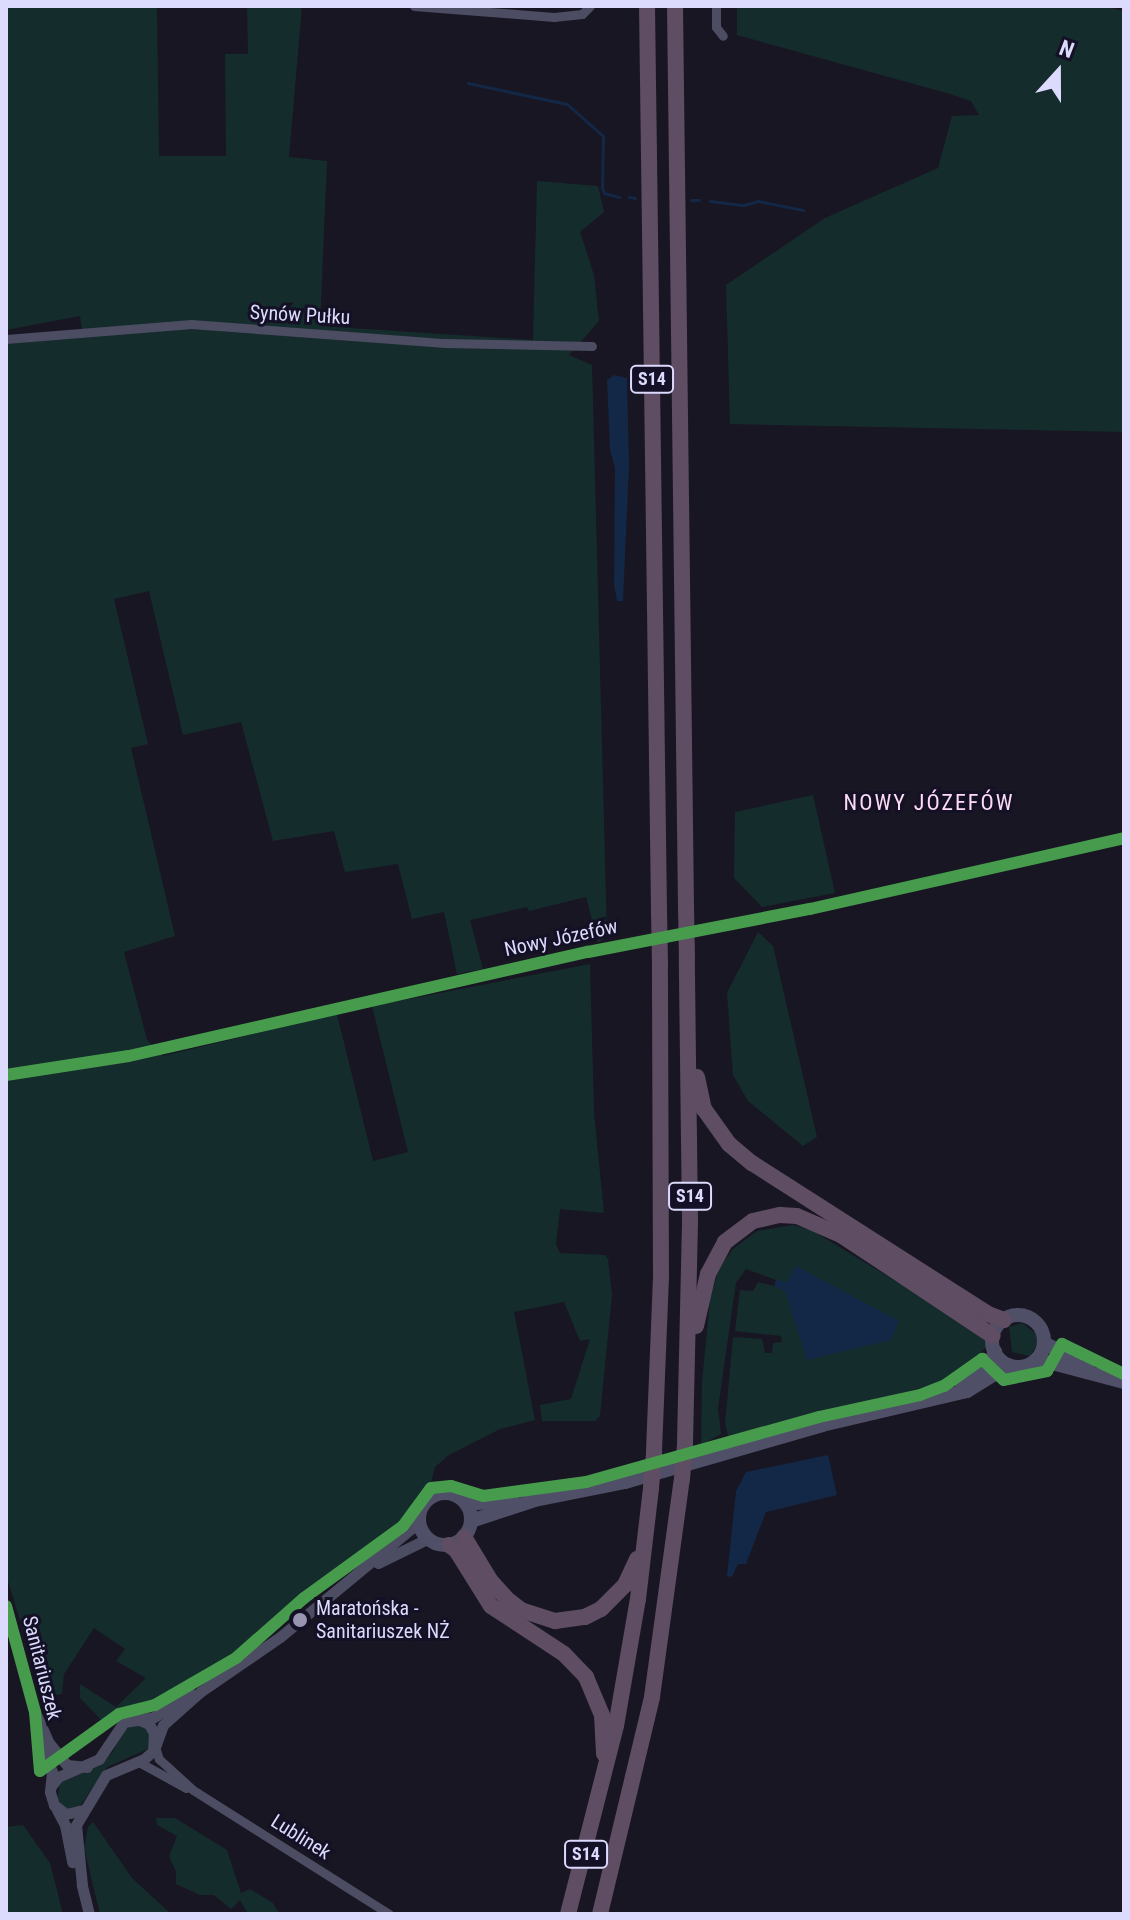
<!DOCTYPE html>
<meta charset="utf-8">
<style>
body{margin:0}
#map{position:relative;width:1130px;height:1920px;overflow:hidden;background:#181622;font-family:"Roboto Condensed",sans-serif}
div>[style]{position:absolute}
.green>*{inset:0;background:#152c2c}
.water>*{inset:0;background:#132746}
.stream>*{height:3px;margin:-1.5px;padding:0 1.5px;transform-origin:1.5px;border-radius:1.5px;background:#132746}
.minor>*{height:9px;margin:-4.5px;padding:0 4.5px;transform-origin:4.5px;border-radius:4.5px;background:#4c4c62}
.tertiary>*{height:11px;margin:-5.5px;padding:0 5.5px;transform-origin:5.5px;border-radius:5.5px;background:#4c4c62}
.secondary>*{height:14px;margin:-7px;padding:0 7px;transform-origin:7px;border-radius:7px;background:#4f5068}
.secondary>.ring{margin:-7px;padding:0;box-sizing:content-box;background:none;border:14px solid #4f5068;border-radius:50%}
.motorway>*{height:16px;margin:-8px;padding:0 8px;transform-origin:8px;border-radius:8px;background:#5e4d63}
.motorway-bridge>*{height:16px;margin:-8px;padding:0 8px;transform-origin:8px;border-radius:8px;background:#5e4d63}
.cycleway>*{height:12px;margin:-6px;padding:0 6px;transform-origin:6px;border-radius:6px;background:#469c4c}
.dots>*{width:22px;height:22px;translate:-50% -50%;box-sizing:border-box;border:4px solid #141127;border-radius:50%}
span{translate:-50% -50%;white-space:nowrap;text-align:center;line-height:1.15;-webkit-text-stroke:6px #141127;paint-order:stroke}
.shield-label span{padding:2px 6px;background:#141127;border:2px solid;border-radius:6px;-webkit-text-stroke-width:0}
.shield-label{font-size:18px;color:#dcdafd;font-weight:700}
.street-label{font-size:20px;color:#dcdafd}
.poi-label{font-size:20px;color:#dcdafd}
.left{translate:0 -50%;text-align:left}
.neighbourhood-label{font-size:22px;color:#fddbf2;letter-spacing:2px}
.frame{position:absolute;inset:0;border:8px solid #dcdafd;pointer-events:none}
.north{position:absolute;left:1018px;top:32px;width:80px;height:80px;-webkit-text-stroke:6px #141127;paint-order:stroke;rotate:21deg;font-size:22px;font-weight:700;line-height:32px;text-align:center;color:#dcdafd}
.north::after{content:'';display:block;margin:auto;width:28px;height:36px;background:#dcdafd;clip-path:polygon(50% 0,100% 100%,50% 72%,0 100%)}
</style>
<div id="map">
<div class="green">
<div style="clip-path:polygon(6px 6px,157px 6px,159px 156px,226px 156px,225px 54px,248px 54px,247px 6px,302px 6px,289px 157px,327px 161px,320px 326px,533px 340px,537px 181px,598px 186px,604px 212px,580px 232px,594px 275px,599px 321px,569px 355px,592px 365px,607px 936px,598px 943px,586px 897px,529px 911px,527px 907px,470px 920px,483px 969px,457px 974px,444px 912px,412px 919px,398px 864px,345px 872px,334px 831px,273px 841px,241px 722px,183px 735px,149px 591px,114px 599px,148px 744px,131px 748px,175px 936px,124px 952px,147px 1040px,163px 1056px,337px 1014px,373px 1161px,408px 1152px,372px 1006px,590px 964px,594px 1112px,604px 1213px,560px 1209px,556px 1244px,560px 1253px,605px 1255px,608px 1259px,612px 1295px,600px 1416px,595px 1421px,542px 1421px,540px 1405px,571px 1399px,590px 1339px,580px 1341px,564px 1302px,514px 1312px,535px 1420px,500px 1429px,449px 1455px,435px 1467px,430px 1486px,398px 1528px,301px 1597px,231px 1659px,167px 1696px,146px 1706px,125px 1709px,104px 1723px,80px 1698px,80px 1684px,116px 1707px,146px 1678px,116px 1661px,125px 1649px,94px 1628px,64px 1674px,62px 1694px,44px 1697px,6px 1575px,6px 344px,83px 337px,80px 316px,6px 330px)"></div>
<div style="clip-path:polygon(737px 6px,1104px 6px,1124px 11px,1124px 432px,730px 424px,726px 285px,825px 218px,938px 168px,952px 116px,979px 115px,971px 101px,950px 94px,737px 35px)"></div>
<div style="clip-path:polygon(813px 795px,835px 893px,762px 907px,734px 878px,735px 812px)"></div>
<div style="clip-path:polygon(758px 932px,773px 946px,817px 1137px,803px 1146px,748px 1101px,733px 1075px,727px 993px)"></div>
<div style="clip-path:polygon(793px 1225px,813px 1231px,981px 1333px,987px 1346px,975px 1359px,936px 1384px,729px 1438px,725px 1424px,733px 1337px,762px 1339px,765px 1353px,772px 1353px,773px 1343px,782px 1342px,781px 1336px,735px 1331px,740px 1290px,753px 1291px,758px 1282px,774px 1286px,776px 1280px,746px 1269px,736px 1283px,718px 1408px,721px 1434px,701px 1445px,702px 1382px,710px 1300px,719px 1268px,733px 1249px,757px 1231px)"></div>
<div style="clip-path:polygon(1022px 1323px,1038px 1335px,1038px 1343px,1030px 1356px,1012px 1352px,1009px 1327px)"></div>
<div style="clip-path:polygon(134px 1724px,146px 1727px,151px 1736px,148px 1749px,107px 1767px,80px 1806px,68px 1809px,57px 1800px,60px 1783px,101px 1765px,113px 1752px,121px 1733px)"></div>
<div style="clip-path:polygon(156px 1818px,175px 1818px,227px 1850px,241px 1893px,250px 1889px,273px 1903px,279px 1914px,248px 1914px,240px 1900px,231px 1909px,214px 1895px,200px 1895px,176px 1884px,176px 1872px,169px 1856px,177px 1836px,157px 1825px)"></div>
<div style="clip-path:polygon(93px 1822px,132px 1878px,171px 1914px,100px 1914px,84px 1848px,88px 1827px)"></div>
<div style="clip-path:polygon(23px 1825px,50px 1863px,63px 1914px,6px 1914px,6px 1827px)"></div>
</div>
<div class="water">
<div style="clip-path:polygon(614px 375px,627px 378px,629px 466px,623px 601px,617px 601px,614px 585px,615px 468px,610px 450px,607px 380px)"></div>
<div style="clip-path:polygon(796px 1266px,899px 1321px,891px 1340px,807px 1360px,785px 1291px,774px 1286px,776px 1280px,787px 1282px)"></div>
<div style="clip-path:polygon(828px 1455px,837px 1495px,766px 1512px,746px 1564px,738px 1564px,732px 1577px,727px 1576px,736px 1491px,746px 1472px)"></div>
</div>
<div class="stream">
<div style="left:468px;top:83px;width:101px;rotate:12deg"></div>
<div style="left:567px;top:104px;width:48px;rotate:41.6deg"></div>
<div style="left:603px;top:136px;width:52px;rotate:91.1deg"></div>
<div style="left:602px;top:188px;width:5px;rotate:68deg"></div>
<div style="left:604px;top:193px;width:16px;rotate:15deg"></div>
<div style="left:629px;top:197px;width:6px;rotate:9deg"></div>
<div style="left:691px;top:200px;width:8px"></div>
<div style="left:710px;top:201px;width:34px;rotate:7deg"></div>
<div style="left:744px;top:205px;width:15px;rotate:-16deg"></div>
<div style="left:758px;top:201px;width:46px;rotate:11.3deg"></div>
</div>
<div class="minor">
<div style="left:414px;top:6px;width:140px;rotate:4.5deg"></div>
<div style="left:554px;top:17px;width:28px;rotate:-6deg"></div>
<div style="left:582px;top:14px;width:11px;rotate:-45deg"></div>
<div style="left:716px;top:6px;width:21px;rotate:90deg"></div>
<div style="left:716px;top:27px;width:11px;rotate:52deg"></div>
<div style="left:6px;top:339px;width:186px;rotate:-4.6deg"></div>
<div style="left:191px;top:324px;width:255px;rotate:4.3deg"></div>
<div style="left:445px;top:343px;width:147px;rotate:1.2deg"></div>
<div style="left:6px;top:1075px;width:124px;rotate:-8.8deg"></div>
<div style="left:129px;top:1056px;width:471px;rotate:-12.8deg"></div>
<div style="left:588px;top:952px;width:226px;rotate:-11deg"></div>
<div style="left:810px;top:909px;width:322px;rotate:-12.7deg"></div>
<div style="left:155px;top:1747px;width:13px;rotate:72deg"></div>
<div style="left:159px;top:1759px;width:46px;rotate:42.4deg"></div>
<div style="left:193px;top:1790px;width:232px;rotate:32.3deg"></div>
<div style="left:137px;top:1761px;width:56px;rotate:28.9deg"></div>
</div>
<div class="tertiary">
<div style="left:378px;top:1563px;width:55px;rotate:-26.1deg"></div>
<div style="left:6px;top:1606px;width:110px;rotate:74.7deg"></div>
<div style="left:35px;top:1712px;width:34px;rotate:66deg"></div>
<div style="left:49px;top:1743px;width:28px;rotate:51deg"></div>
<div style="left:67px;top:1765px;width:20px;rotate:6deg"></div>
<div style="left:38px;top:1733px;width:41px;rotate:70.3deg"></div>
<div style="left:52px;top:1772px;width:20px;rotate:96deg"></div>
<div style="left:50px;top:1792px;width:14px;rotate:73deg"></div>
<div style="left:54px;top:1805px;width:15px;rotate:37deg"></div>
<div style="left:66px;top:1814px;width:18px;rotate:-13deg"></div>
<div style="left:155px;top:1747px;width:23px;rotate:-70deg"></div>
<div style="left:163px;top:1725px;width:50px;rotate:-41.7deg"></div>
<div style="left:200px;top:1692px;width:97px;rotate:-34.5deg"></div>
<div style="left:280px;top:1637px;width:180px;rotate:-39.6deg"></div>
<div style="left:52px;top:1785px;width:10px;rotate:-53deg"></div>
<div style="left:58px;top:1777px;width:45px;rotate:-23.7deg"></div>
<div style="left:99px;top:1759px;width:45px;rotate:-56deg"></div>
<div style="left:124px;top:1722px;width:30px;rotate:-9deg"></div>
<div style="left:154px;top:1717px;width:44px;rotate:-31.9deg"></div>
<div style="left:57px;top:1810px;width:17px;rotate:62deg"></div>
<div style="left:65px;top:1825px;width:38px;rotate:79deg"></div>
<div style="left:89px;top:1914px;width:30px;rotate:-104deg"></div>
<div style="left:82px;top:1885px;width:60px;rotate:-95.7deg"></div>
<div style="left:76px;top:1825px;width:58px;rotate:-59deg"></div>
<div style="left:106px;top:1775px;width:41px;rotate:-22.8deg"></div>
<div style="left:144px;top:1759px;width:12px;rotate:-42deg"></div>
<div style="left:153px;top:1751px;width:18px;rotate:-87deg"></div>
<div style="left:154px;top:1733px;width:10px;rotate:-119deg"></div>
<div style="left:149px;top:1724px;width:13px;rotate:-157deg"></div>
</div>
<div class="secondary">
<div class="ring" style="left:992px;top:1315px;width:38px;height:38px"></div>
<div style="left:1044px;top:1343px;width:49px;rotate:28.1deg"></div>
<div style="left:1037px;top:1359px;width:90px;rotate:14.8deg"></div>
<div style="left:962px;top:1385px;width:32px;rotate:-36deg"></div>
<div style="left:988px;top:1366px;width:16px;rotate:-63deg"></div>
<div class="ring" style="left:419px;top:1493px;width:38px;height:38px"></div>
<div style="left:466px;top:1504px;width:47px;rotate:-4.9deg"></div>
<div style="left:471px;top:1521px;width:67px;rotate:-18.2deg"></div>
<div style="left:535px;top:1500px;width:92px;rotate:-11.3deg"></div>
<div style="left:625px;top:1482px;width:205px;rotate:-16.1deg"></div>
<div style="left:822px;top:1425px;width:149px;rotate:-13.2deg"></div>
<div style="left:967px;top:1391px;width:49px;rotate:-31.8deg"></div>
</div>
<div class="motorway">
<div style="left:647px;top:6px;width:906px;rotate:89.24deg"></div>
<div style="left:675px;top:6px;width:901px;rotate:89.3deg"></div>
<div style="left:697px;top:1077px;width:33px;rotate:78deg"></div>
<div style="left:704px;top:1109px;width:43px;rotate:54.5deg"></div>
<div style="left:729px;top:1144px;width:30px;rotate:40deg"></div>
<div style="left:752px;top:1163px;width:280px;rotate:32.6deg"></div>
<div style="left:988px;top:1314px;width:17px;rotate:21deg"></div>
<div style="left:696px;top:1326px;width:53px;rotate:-77deg"></div>
<div style="left:708px;top:1274px;width:36px;rotate:-62deg"></div>
<div style="left:725px;top:1242px;width:35px;rotate:-37deg"></div>
<div style="left:753px;top:1221px;width:28px;rotate:-13deg"></div>
<div style="left:780px;top:1215px;width:17px;rotate:3deg"></div>
<div style="left:797px;top:1216px;width:48px;rotate:23.4deg"></div>
<div style="left:841px;top:1235px;width:182px;rotate:33.6deg"></div>
<div style="left:685px;top:1443px;width:221px;rotate:-88.7deg"></div>
<div style="left:690px;top:1222px;width:264px;rotate:-90.7deg"></div>
<div style="left:654px;top:1451px;width:173px;rotate:-87.7deg"></div>
<div style="left:661px;top:1278px;width:314px;rotate:-90.2deg"></div>
<div style="left:464px;top:1537px;width:50px;rotate:58.8deg"></div>
<div style="left:490px;top:1580px;width:25px;rotate:48deg"></div>
<div style="left:507px;top:1599px;width:18px;rotate:38deg"></div>
<div style="left:521px;top:1610px;width:36px;rotate:18deg"></div>
<div style="left:555px;top:1621px;width:30px;rotate:-8deg"></div>
<div style="left:585px;top:1617px;width:18px;rotate:-27deg"></div>
<div style="left:601px;top:1609px;width:34px;rotate:-45deg"></div>
<div style="left:625px;top:1585px;width:29px;rotate:-65deg"></div>
<div style="left:449px;top:1545px;width:9px;rotate:36deg"></div>
<div style="left:456px;top:1550px;width:66px;rotate:58deg"></div>
<div style="left:491px;top:1606px;width:87px;rotate:33.3deg"></div>
<div style="left:564px;top:1654px;width:32px;rotate:46deg"></div>
<div style="left:586px;top:1677px;width:41px;rotate:67.2deg"></div>
<div style="left:602px;top:1715px;width:39px;rotate:87deg"></div>
<div style="left:568px;top:1914px;width:194px;rotate:-75.7deg"></div>
<div style="left:616px;top:1726px;width:129px;rotate:-80.2deg"></div>
<div style="left:638px;top:1599px;width:112px;rotate:-83.3deg"></div>
<div style="left:600px;top:1914px;width:223px;rotate:-76.5deg"></div>
<div style="left:652px;top:1697px;width:220px;rotate:-82.2deg"></div>
</div>
<div class="motorway-bridge">
<div style="left:686px;top:907px;width:51px;rotate:88.9deg"></div>
<div style="left:659px;top:912px;width:52px;rotate:88.9deg"></div>
<div style="left:682px;top:1479px;width:36px;rotate:-85deg"></div>
<div style="left:651px;top:1488px;width:37px;rotate:-85deg"></div>
</div>
<div class="cycleway">
<div style="left:6px;top:1075px;width:124px;rotate:-8.8deg"></div>
<div style="left:129px;top:1056px;width:471px;rotate:-12.8deg"></div>
<div style="left:588px;top:952px;width:226px;rotate:-11deg"></div>
<div style="left:810px;top:909px;width:322px;rotate:-12.7deg"></div>
<div style="left:6px;top:1606px;width:110px;rotate:74.7deg"></div>
<div style="left:35px;top:1712px;width:59px;rotate:85.2deg"></div>
<div style="left:40px;top:1771px;width:97px;rotate:-35.8deg"></div>
<div style="left:119px;top:1714px;width:37px;rotate:-14deg"></div>
<div style="left:155px;top:1705px;width:94px;rotate:-30.1deg"></div>
<div style="left:236px;top:1658px;width:91px;rotate:-41.4deg"></div>
<div style="left:304px;top:1598px;width:122px;rotate:-36deg"></div>
<div style="left:403px;top:1526px;width:47px;rotate:-53.6deg"></div>
<div style="left:431px;top:1488px;width:20px;rotate:-6deg"></div>
<div style="left:451px;top:1486px;width:34px;rotate:17deg"></div>
<div style="left:483px;top:1496px;width:104px;rotate:-7.7deg"></div>
<div style="left:586px;top:1482px;width:242px;rotate:-15.6deg"></div>
<div style="left:819px;top:1417px;width:103px;rotate:-12.3deg"></div>
<div style="left:920px;top:1395px;width:26px;rotate:-21deg"></div>
<div style="left:944px;top:1386px;width:47px;rotate:-35.4deg"></div>
<div style="left:982px;top:1359px;width:30px;rotate:44deg"></div>
<div style="left:1004px;top:1380px;width:44px;rotate:-11.8deg"></div>
<div style="left:1047px;top:1371px;width:31px;rotate:-61deg"></div>
<div style="left:1062px;top:1344px;width:69px;rotate:25.8deg"></div>
</div>
<div class="dots">
<div style="left:300px;top:1620px;background:#9795b0"></div>
</div>
<div class="shield-label">
<span style="left:652px;top:379px">S14</span>
<span style="left:690px;top:1196px">S14</span>
<span style="left:586px;top:1854px">S14</span>
</div>
<div class="street-label">
<span style="left:300px;top:315px;rotate:3deg">Synów Pułku</span>
<span style="left:561px;top:938px;rotate:-12deg">Nowy Józefów</span>
<span style="left:42px;top:1668px;rotate:76deg">Sanitariuszek</span>
<span style="left:301px;top:1837px;rotate:32deg">Lublinek</span>
</div>
<div class="poi-label">
<span class="left" style="left:316px;top:1620px">Maratońska -<br>Sanitariuszek NŻ</span>
</div>
<div class="neighbourhood-label">
<span style="left:929px;top:803px">NOWY JÓZEFÓW</span>
</div>
<div class="frame"></div>
<div class="north">N</div>
</div>
